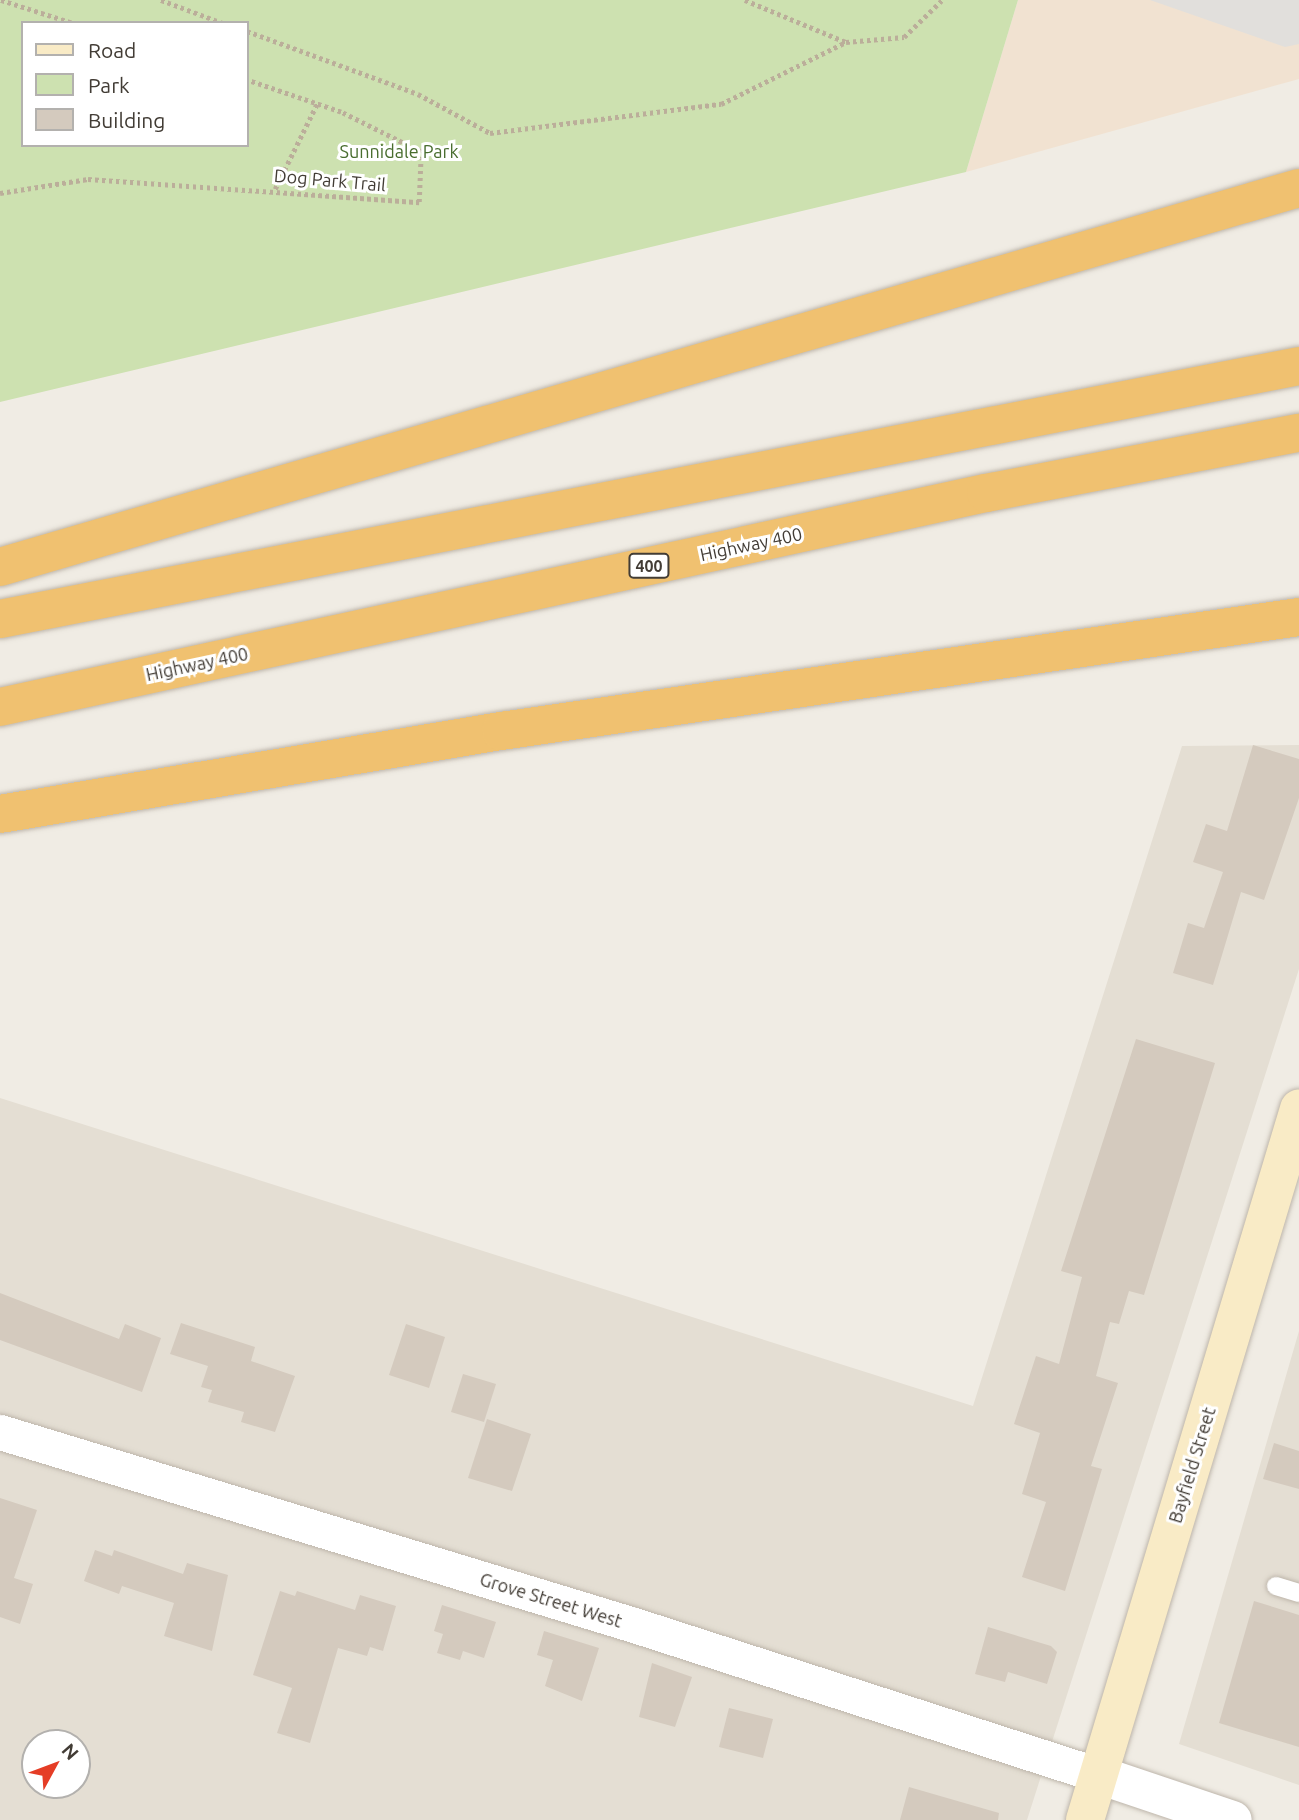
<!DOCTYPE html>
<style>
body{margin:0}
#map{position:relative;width:1299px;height:1820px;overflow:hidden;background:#f0ece4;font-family:Ubuntu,sans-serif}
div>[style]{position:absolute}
.residential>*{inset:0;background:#e4ded3}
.commercial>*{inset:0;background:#f1e2d1}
.green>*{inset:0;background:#cde1b0}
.parking>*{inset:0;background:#e1dfdc}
.building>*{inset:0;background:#d4cabe}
.path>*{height:4.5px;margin-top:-2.25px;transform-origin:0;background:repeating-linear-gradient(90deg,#bbae9a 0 3.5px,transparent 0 7px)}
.roads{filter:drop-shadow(0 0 2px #beb6ab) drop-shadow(0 0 2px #beb6ab)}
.service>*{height:18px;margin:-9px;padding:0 9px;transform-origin:9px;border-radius:9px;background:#fff}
.minor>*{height:35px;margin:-17.5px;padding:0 17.5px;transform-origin:17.5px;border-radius:17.5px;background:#fff}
.tertiary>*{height:38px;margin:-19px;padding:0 19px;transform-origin:19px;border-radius:19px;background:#fff}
.secondary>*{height:38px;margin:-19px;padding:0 19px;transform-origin:19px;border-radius:19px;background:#f9ebc6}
.motorway>*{height:38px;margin:-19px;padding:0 19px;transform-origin:19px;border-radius:19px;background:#f0c170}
span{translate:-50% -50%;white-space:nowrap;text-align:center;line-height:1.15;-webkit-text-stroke:6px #fff;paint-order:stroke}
.shield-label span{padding:2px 5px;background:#fff;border:2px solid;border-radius:5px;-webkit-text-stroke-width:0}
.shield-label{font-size:16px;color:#423c35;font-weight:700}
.park-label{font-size:18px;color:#486d2e}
.street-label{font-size:18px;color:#423c35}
.legend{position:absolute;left:21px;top:21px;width:228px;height:126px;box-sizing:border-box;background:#fff;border:2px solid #b3b1ae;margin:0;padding:9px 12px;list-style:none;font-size:21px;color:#423c35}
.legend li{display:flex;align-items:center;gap:14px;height:35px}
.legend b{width:35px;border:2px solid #b3b1ae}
.north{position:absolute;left:21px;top:1729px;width:70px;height:70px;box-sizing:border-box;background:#fff;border:2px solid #b3b1ae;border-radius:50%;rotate:49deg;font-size:19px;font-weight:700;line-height:28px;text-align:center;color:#423c35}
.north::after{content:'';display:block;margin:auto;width:24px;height:32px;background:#e53d26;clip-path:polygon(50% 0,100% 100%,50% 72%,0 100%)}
</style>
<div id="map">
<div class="residential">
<div style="clip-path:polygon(evenodd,1299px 745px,1299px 969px,1027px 1820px,0 1820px,0 1098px,973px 1406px,1182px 746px,1299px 745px,35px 1743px,77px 1743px,77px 1785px,35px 1785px,35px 1743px)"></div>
<div style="clip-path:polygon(1299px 1331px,1299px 1785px,1179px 1744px)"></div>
</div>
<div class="commercial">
<div style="clip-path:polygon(1018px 0,1299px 0,1299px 79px,966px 172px)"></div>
</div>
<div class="green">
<div style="clip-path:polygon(evenodd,0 0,1018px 0,966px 172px,0 402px,0 0,23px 23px,247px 23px,247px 145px,23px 145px,23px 23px)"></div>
</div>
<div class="parking">
<div style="clip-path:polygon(1150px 0,1299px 0,1299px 44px,1285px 47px)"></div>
</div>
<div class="building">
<div style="clip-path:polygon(1253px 745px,1299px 759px,1299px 798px,1264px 900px,1241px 892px,1213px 985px,1173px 973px,1188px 923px,1204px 928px,1223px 872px,1193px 862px,1206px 824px,1227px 831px)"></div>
<div style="clip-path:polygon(1136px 1039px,1215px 1063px,1144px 1295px,1129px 1291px,1119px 1324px,1110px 1322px,1096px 1376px,1118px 1383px,1091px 1466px,1102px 1469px,1065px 1591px,1022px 1577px,1046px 1502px,1022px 1494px,1040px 1433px,1014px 1424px,1036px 1356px,1059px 1364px,1082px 1277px,1061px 1271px)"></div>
<div style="clip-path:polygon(0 1293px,119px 1339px,125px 1324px,161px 1338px,142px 1392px,0 1340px)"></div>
<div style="clip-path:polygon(181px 1323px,255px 1347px,251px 1361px,295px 1376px,275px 1432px,241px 1422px,244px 1412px,208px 1402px,212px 1390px,201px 1387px,208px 1366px,170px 1354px)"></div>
<div style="clip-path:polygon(406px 1324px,445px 1337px,429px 1388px,389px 1375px)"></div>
<div style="clip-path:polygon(463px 1374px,496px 1384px,484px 1422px,451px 1412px)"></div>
<div style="clip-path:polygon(487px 1419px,531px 1434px,512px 1491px,468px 1478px)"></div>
<div style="clip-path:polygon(1274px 1443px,1299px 1451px,1299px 1489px,1263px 1479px)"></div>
<div style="clip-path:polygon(0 1498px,37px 1510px,14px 1578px,33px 1584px,20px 1624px,0 1617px)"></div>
<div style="clip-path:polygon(95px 1550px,112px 1556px,114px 1550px,183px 1574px,187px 1563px,228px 1575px,212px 1651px,164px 1636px,174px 1603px,122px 1586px,119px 1594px,84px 1581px)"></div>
<div style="clip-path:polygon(280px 1591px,295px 1596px,297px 1591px,355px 1610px,360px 1595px,396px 1606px,383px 1651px,370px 1647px,367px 1656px,338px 1648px,310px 1743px,277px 1733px,292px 1688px,253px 1675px)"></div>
<div style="clip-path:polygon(1254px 1601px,1299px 1615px,1299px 1747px,1219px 1723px)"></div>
<div style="clip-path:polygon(442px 1605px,496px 1622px,484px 1658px,463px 1651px,460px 1660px,437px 1653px,443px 1634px,434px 1631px)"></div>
<div style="clip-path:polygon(988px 1627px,1051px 1646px,1057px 1652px,1047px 1684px,1008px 1672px,1005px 1682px,975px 1674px)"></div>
<div style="clip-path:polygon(544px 1631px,599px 1648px,582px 1701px,545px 1686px,553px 1660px,537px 1655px)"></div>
<div style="clip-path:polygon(652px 1663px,692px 1677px,675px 1727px,639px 1717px)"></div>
<div style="clip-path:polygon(729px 1708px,773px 1719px,763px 1758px,719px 1747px)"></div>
<div style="clip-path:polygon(909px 1787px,999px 1813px,998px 1820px,900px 1820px)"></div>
</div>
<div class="path">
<div style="left:1px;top:0;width:76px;rotate:17.7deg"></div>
<div style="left:161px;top:0;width:66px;rotate:20.4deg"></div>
<div style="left:745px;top:0;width:109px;rotate:22.6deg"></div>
<div style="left:846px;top:42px;width:58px;rotate:-4.9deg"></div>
<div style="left:904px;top:37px;width:53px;rotate:-44.2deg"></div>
<div style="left:247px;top:31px;width:182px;rotate:20.2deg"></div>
<div style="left:418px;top:94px;width:82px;rotate:28.4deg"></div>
<div style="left:490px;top:133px;width:233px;rotate:-7.2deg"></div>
<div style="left:721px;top:104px;width:140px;rotate:-26.4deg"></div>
<div style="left:275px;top:189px;width:95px;rotate:-63.7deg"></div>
<div style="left:0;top:193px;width:89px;rotate:-9deg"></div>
<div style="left:88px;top:179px;width:332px;rotate:4deg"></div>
<div style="left:419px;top:202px;width:50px;rotate:-87.7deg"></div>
<div style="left:421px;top:152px;width:89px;rotate:-153.4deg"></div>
<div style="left:341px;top:112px;width:99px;rotate:-161.2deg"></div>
</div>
<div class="roads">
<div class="service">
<div style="left:1276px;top:1586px;width:24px;rotate:17deg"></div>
</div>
<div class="minor">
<div style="left:0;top:1432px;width:663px;rotate:16.93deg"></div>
<div style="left:634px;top:1625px;width:489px;rotate:17.9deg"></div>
</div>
<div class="tertiary">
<div style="left:1099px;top:1775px;width:141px;rotate:18.6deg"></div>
</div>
<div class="secondary">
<div style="left:1085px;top:1820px;width:743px;rotate:-73.25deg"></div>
</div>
<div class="motorway">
<div style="left:0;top:567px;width:1353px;rotate:-16.27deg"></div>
<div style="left:0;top:619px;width:1323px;rotate:-11.02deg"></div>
<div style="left:0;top:707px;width:1009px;rotate:-12.25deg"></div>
<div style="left:986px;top:493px;width:319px;rotate:-10.9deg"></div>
<div style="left:0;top:814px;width:508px;rotate:-9.41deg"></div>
<div style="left:501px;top:731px;width:806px;rotate:-8.13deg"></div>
</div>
</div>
<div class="shield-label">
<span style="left:649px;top:566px">400</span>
</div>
<div class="park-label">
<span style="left:399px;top:151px">Sunnidale Park</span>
</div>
<div class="street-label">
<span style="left:330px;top:180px;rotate:5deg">Dog Park Trail</span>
<span style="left:751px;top:544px;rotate:-12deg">Highway 400</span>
<span style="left:197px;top:664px;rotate:-12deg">Highway 400</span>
<span style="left:1192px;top:1465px;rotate:-73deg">Bayfield Street</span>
<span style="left:551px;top:1600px;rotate:17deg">Grove Street West</span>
</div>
<ul class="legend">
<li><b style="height:9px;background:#f9ebc6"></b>Road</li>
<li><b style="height:19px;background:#cde1b0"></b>Park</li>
<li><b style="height:19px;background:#d4cabe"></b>Building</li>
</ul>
<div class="north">N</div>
</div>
